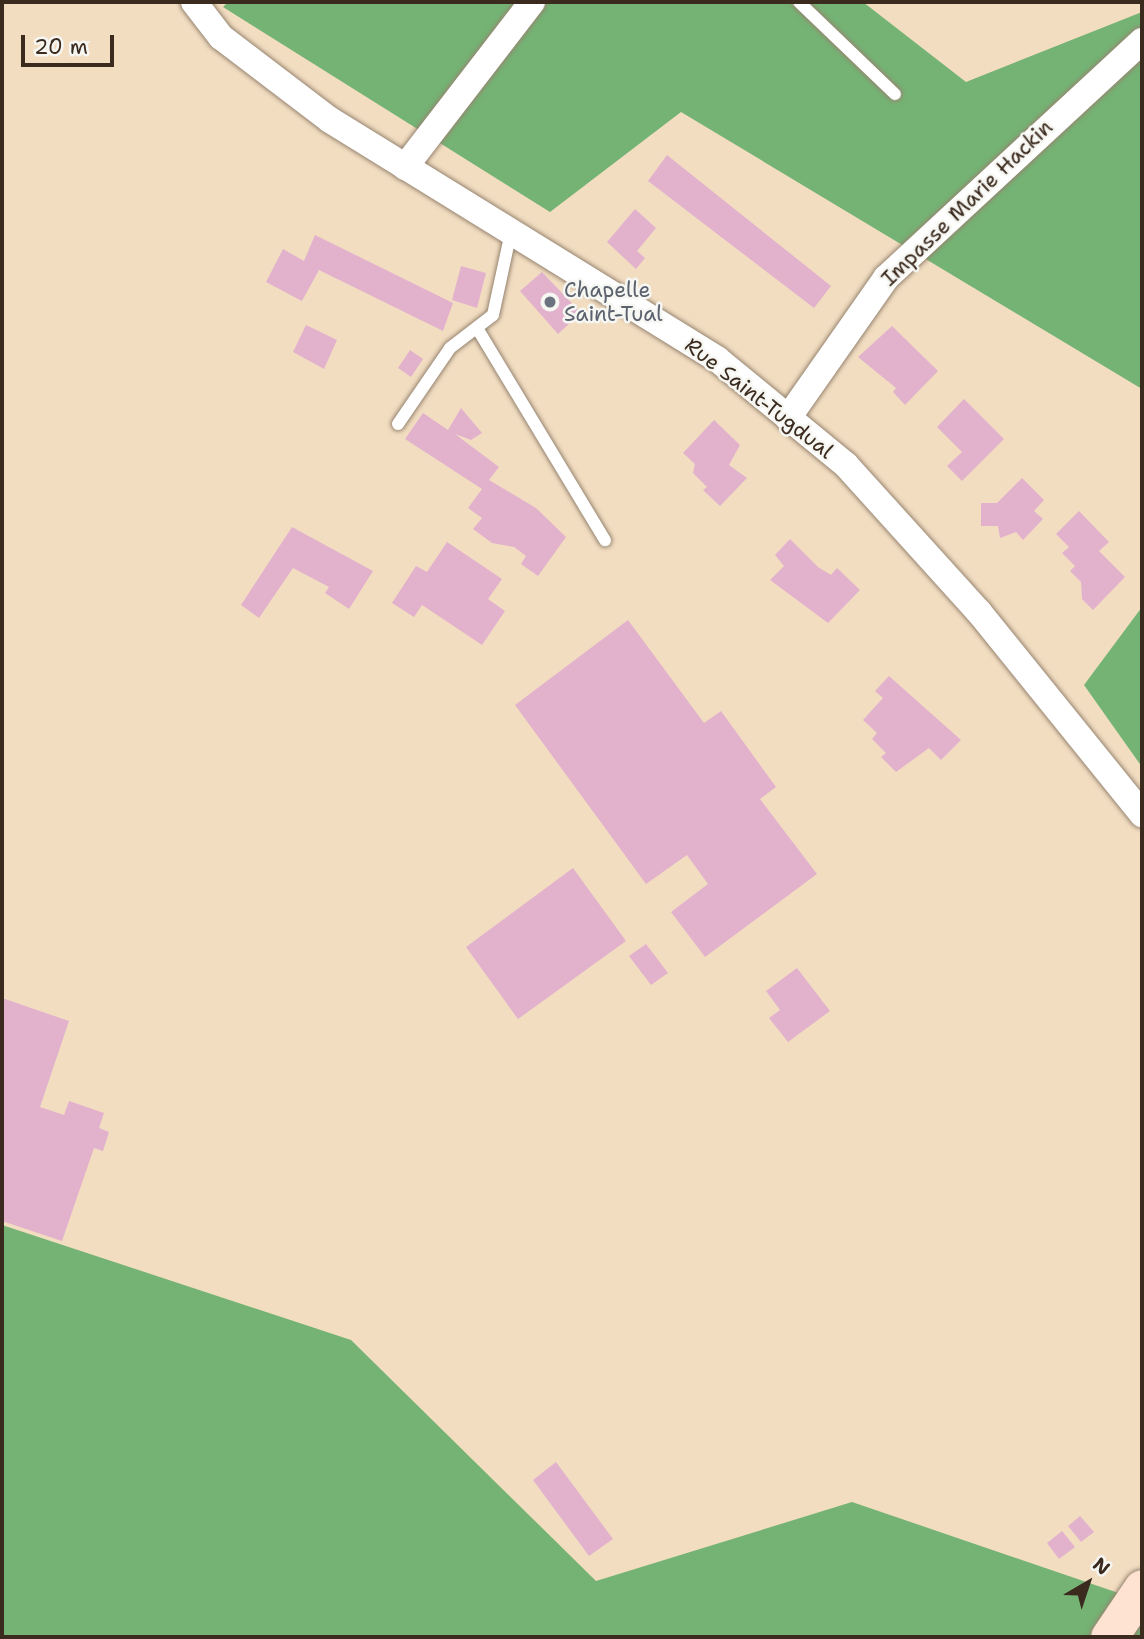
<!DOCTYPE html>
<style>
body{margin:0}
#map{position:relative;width:1144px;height:1639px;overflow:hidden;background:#f2ddc1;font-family:"Shantell Sans",sans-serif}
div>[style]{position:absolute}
.forest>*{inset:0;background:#74b374}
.building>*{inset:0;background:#e2b2cd}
.roads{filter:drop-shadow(0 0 2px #968470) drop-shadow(0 0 2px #968470)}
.lane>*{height:12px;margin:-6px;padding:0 6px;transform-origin:6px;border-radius:6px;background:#fff}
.street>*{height:26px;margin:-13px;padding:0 13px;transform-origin:13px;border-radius:13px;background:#fff}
.secondary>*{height:37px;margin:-18.5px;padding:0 18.5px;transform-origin:18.5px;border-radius:18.5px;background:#fee3d2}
.dots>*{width:19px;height:19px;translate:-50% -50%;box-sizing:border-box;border:4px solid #f6f6f2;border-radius:50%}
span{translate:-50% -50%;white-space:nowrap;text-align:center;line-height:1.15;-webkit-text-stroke:5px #f6f6f2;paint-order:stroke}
.street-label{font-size:21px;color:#3b2a1e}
.worship-label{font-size:21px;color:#5b616d}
.left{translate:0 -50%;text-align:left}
.frame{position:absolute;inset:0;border:4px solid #3b2a1e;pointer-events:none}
.north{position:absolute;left:1053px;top:1548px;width:70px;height:70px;-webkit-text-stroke:5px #f6f6f2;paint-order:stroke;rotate:39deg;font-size:19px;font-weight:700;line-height:28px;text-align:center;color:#3b2a1e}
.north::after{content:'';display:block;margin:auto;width:24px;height:32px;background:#3b2a1e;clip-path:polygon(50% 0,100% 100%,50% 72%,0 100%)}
.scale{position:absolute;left:21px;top:35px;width:93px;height:32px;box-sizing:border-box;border:4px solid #3b2a1e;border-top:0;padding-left:9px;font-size:21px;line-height:24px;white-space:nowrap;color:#3b2a1e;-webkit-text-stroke:5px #f6f6f2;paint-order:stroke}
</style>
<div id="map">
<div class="forest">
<div style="clip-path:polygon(228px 2px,863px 2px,966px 82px,1142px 12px,1142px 389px,681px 112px,550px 212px,223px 7px)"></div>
<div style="clip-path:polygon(1142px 607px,1142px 767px,1084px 685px)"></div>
<div style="clip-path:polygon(2px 1225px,351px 1340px,596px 1581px,852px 1502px,1142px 1601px,1142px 1637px,2px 1637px)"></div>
</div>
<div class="building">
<div style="clip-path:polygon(667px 155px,831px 286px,814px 308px,648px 181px)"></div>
<div style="clip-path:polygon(635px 209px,656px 228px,637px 251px,645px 258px,636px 269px,607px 242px)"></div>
<div style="clip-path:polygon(315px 235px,453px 303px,443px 331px,319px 270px,302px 301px,266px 282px,283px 249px,304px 261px)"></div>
<div style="clip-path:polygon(461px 266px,486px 273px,477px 308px,452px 300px)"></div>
<div style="clip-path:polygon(542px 272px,581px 313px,558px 334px,520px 291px)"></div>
<div style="clip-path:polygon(306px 325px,337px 340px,324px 369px,293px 352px)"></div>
<div style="clip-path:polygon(892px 326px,938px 371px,905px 405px,893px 392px,896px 388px,858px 357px)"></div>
<div style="clip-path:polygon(410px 350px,423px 359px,411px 377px,398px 368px)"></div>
<div style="clip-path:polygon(964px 399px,1004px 439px,962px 481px,947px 466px,962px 452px,937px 427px)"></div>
<div style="clip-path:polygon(461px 408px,482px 433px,471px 440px,455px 434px,499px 467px,489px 480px,536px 508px,566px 537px,538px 576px,521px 564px,526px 556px,514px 547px,492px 543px,473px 529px,482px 518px,468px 508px,482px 489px,405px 439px,423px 413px,448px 430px)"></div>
<div style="clip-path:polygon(714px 420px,740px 445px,729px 465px,747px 478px,720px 506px,703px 490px,707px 487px,693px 473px,695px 464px,683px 453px)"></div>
<div style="clip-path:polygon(1022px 478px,1044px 500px,1034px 511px,1043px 519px,1023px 540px,1016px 532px,1000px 538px,998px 526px,981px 526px,981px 503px,997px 503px)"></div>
<div style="clip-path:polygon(1079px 511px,1109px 542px,1099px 551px,1125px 577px,1093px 610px,1082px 599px,1081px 582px,1070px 571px,1075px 566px,1062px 553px,1069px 547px,1056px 534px)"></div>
<div style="clip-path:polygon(292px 527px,373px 571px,349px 609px,325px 593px,329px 587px,293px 568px,259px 618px,241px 605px)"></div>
<div style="clip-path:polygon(790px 539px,818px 567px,831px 575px,837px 568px,860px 590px,828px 623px,770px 580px,784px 566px,775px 555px)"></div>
<div style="clip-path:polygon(447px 542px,502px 579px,488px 599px,505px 611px,482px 645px,422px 605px,414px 617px,392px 603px,416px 566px,427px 572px)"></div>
<div style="clip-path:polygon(628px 620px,704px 723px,721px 711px,776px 787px,760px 799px,817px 874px,705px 957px,671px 912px,708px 884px,687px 855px,646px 884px,515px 705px)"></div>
<div style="clip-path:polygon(889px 676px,961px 740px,941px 760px,929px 748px,896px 772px,881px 757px,886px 753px,872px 739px,877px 733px,863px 720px,883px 698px,875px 691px)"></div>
<div style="clip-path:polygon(573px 868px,626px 941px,518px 1019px,466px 947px)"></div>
<div style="clip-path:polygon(646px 944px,668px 973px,651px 985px,629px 956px)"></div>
<div style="clip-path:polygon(797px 968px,830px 1011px,788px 1042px,769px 1018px,780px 1010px,766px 991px)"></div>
<div style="clip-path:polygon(2px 998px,69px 1021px,40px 1107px,64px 1115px,69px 1101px,104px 1113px,99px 1128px,109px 1132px,103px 1151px,94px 1148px,62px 1241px,2px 1221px)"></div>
<div style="clip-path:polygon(556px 1462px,613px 1539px,589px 1556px,533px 1480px)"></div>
<div style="clip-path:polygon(1080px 1516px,1094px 1532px,1081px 1542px,1068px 1526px)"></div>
<div style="clip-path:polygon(1062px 1531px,1075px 1547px,1059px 1559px,1047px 1543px)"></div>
</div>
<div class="roads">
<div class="lane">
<div style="left:799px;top:2px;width:133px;rotate:43.8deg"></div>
<div style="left:477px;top:328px;width:248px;rotate:58.9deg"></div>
<div style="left:398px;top:424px;width:92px;rotate:-55.6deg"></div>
<div style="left:450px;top:348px;width:54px;rotate:-37.5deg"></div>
<div style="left:493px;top:315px;width:85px;rotate:-77.8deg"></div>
</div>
<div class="street">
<div style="left:194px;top:2px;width:44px;rotate:52.4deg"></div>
<div style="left:221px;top:37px;width:137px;rotate:37.3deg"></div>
<div style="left:330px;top:120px;width:455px;rotate:31.7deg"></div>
<div style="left:717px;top:359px;width:167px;rotate:39.4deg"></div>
<div style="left:846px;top:465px;width:198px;rotate:47.9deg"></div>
<div style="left:979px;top:612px;width:260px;rotate:51.1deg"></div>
<div style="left:405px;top:167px;width:208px;rotate:-52.4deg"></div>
<div style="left:788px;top:418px;width:171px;rotate:-55deg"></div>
<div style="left:886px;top:278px;width:349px;rotate:-42.8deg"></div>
</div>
<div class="secondary">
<div style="left:1109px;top:1637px;width:59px;rotate:-56deg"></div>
</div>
</div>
<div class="dots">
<div style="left:550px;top:302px;background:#6b7280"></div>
</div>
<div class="street-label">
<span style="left:967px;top:203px;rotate:-44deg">Impasse Marie Hackin</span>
<span style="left:759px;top:398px;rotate:38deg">Rue Saint-Tugdual</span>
</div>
<div class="worship-label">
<span class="left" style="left:564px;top:302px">Chapelle<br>Saint-Tual</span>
</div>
<div class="frame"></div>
<div class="north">N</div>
<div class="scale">20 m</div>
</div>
